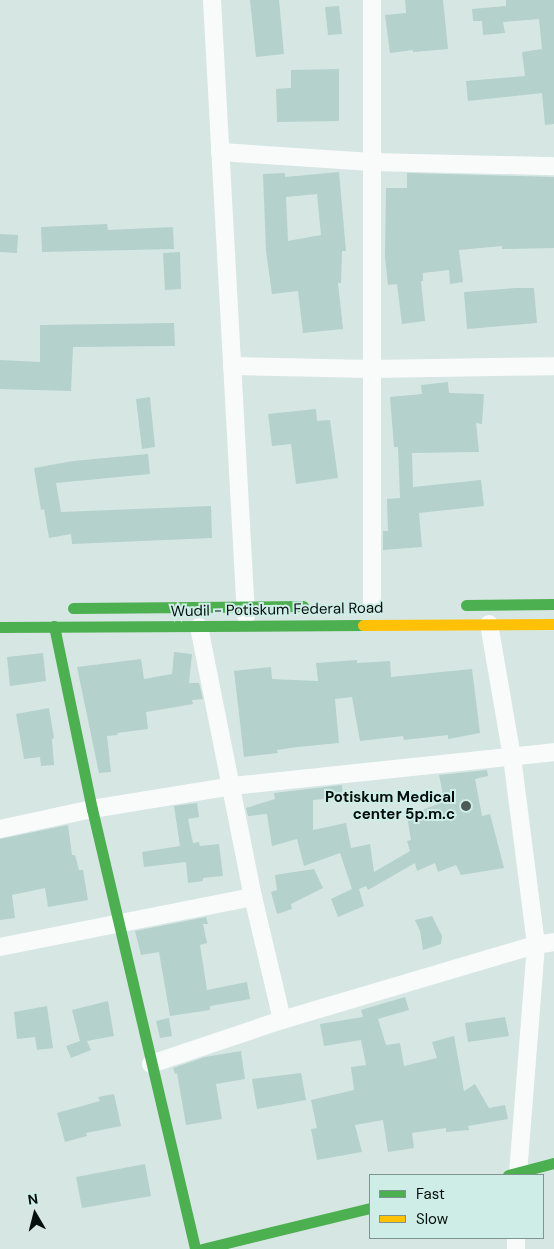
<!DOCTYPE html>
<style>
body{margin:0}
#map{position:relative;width:554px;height:1249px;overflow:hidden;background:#d6e6e3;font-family:"DM Sans",sans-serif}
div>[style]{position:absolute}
.building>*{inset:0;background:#b4d1cc}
.street>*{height:18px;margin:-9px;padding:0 9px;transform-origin:9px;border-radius:9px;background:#f9fbfb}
.fast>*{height:11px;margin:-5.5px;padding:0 5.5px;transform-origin:5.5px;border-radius:5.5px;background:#4caf50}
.slow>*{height:11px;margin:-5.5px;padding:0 5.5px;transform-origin:5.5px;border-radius:5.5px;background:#ffc107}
.dots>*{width:14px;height:14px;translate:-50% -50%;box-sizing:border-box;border:2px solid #cfede7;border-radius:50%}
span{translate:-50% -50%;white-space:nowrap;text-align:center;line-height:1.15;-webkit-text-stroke:4px #cfede7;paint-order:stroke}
.street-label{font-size:15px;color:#050e0c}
.poi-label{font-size:15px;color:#050e0c;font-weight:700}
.right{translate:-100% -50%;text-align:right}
.legend{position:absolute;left:369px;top:1174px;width:175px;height:65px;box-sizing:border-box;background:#cfede7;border:1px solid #7e948f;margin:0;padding:6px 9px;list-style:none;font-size:15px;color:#050e0c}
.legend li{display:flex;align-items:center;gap:10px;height:25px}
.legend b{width:25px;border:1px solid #7e948f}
.north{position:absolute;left:10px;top:1189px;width:50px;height:50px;-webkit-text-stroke:4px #cfede7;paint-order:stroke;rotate:352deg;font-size:14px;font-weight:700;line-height:20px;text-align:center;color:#050e0c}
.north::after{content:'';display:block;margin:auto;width:18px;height:22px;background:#050e0c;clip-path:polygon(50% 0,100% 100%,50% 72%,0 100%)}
</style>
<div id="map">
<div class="building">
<div style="clip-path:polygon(250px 0,279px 0,284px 54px,256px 57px)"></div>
<div style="clip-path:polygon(405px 0,443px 0,448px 49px,413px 52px,413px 50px,390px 53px,385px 15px,406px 13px)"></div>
<div style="clip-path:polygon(506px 0,554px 0,554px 124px,545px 125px,542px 93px,468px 101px,466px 81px,525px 76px,522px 52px,542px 49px,539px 19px,503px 22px,505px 33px,483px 35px,482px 21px,473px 21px,472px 9px,506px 6px)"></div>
<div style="clip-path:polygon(339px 6px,342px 34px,328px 35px,325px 7px)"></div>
<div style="clip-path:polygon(339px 69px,339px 121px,277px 122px,276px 89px,291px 88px,291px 70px)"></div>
<div style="clip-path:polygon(evenodd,339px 172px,346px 251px,342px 251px,341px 283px,338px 283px,343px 329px,303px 333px,298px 291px,272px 294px,266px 251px,263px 174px,285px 173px,285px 177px,339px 172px,317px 194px,321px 235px,288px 241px,286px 197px,317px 194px)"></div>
<div style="clip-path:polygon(407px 173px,554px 177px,554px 248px,502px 249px,502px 246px,459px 250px,463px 282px,450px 284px,449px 270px,423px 273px,423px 281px,421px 281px,425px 321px,402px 324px,397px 284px,388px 285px,385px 257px,386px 188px,407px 188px)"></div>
<div style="clip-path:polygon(107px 224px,108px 230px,173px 227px,174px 249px,42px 252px,41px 227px)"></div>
<div style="clip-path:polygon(0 234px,18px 235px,17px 253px,0 252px)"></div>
<div style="clip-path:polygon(180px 252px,181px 289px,165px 290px,163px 253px)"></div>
<div style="clip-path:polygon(516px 288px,534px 288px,537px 323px,467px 329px,464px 292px)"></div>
<div style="clip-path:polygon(174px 323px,175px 346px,73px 347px,71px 391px,0 389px,0 360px,40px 362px,40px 325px)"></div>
<div style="clip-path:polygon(448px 382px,449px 393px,484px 394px,482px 424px,476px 423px,479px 452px,412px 453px,413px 487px,481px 480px,484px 506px,419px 513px,422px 547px,383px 550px,383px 531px,388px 531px,387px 499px,400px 498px,398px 447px,394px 447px,390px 397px,422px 394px,421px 385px)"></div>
<div style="clip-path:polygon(150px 397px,155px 447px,142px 449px,136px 399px)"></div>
<div style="clip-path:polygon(316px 409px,317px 421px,330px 420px,338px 478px,296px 484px,291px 444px,272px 446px,268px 414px)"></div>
<div style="clip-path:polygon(148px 454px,150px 474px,56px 483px,61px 512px,211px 506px,212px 538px,72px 544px,71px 534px,49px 538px,44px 509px,41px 510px,34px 468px,73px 461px)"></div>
<div style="clip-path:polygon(174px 652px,192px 654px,189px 683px,199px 683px,203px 699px,192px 700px,193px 704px,146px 712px,148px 729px,117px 733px,118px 735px,107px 736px,111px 772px,99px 773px,77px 667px,141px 659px,144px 679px,172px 674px)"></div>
<div style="clip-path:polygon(43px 653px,46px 681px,10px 686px,7px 657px)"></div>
<div style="clip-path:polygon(357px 660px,357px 663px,390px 661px,391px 677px,472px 669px,480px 733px,448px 739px,448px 735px,404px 740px,403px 736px,360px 741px,352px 697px,335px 699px,339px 743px,297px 747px,277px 750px,278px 753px,244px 757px,234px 671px,271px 667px,272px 679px,318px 681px,316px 663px)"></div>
<div style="clip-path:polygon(49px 708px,54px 738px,52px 739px,54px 765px,41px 766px,40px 757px,24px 759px,16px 714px)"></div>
<div style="clip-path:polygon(487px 770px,488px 776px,475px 779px,482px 816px,490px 814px,504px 868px,461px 875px,456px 865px,438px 872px,435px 863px,417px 871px,415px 863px,368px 890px,366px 886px,359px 889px,364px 906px,338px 917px,331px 899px,352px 889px,340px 853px,304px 866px,297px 839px,272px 846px,267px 814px,248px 816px,246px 808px,275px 799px,274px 793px,342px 785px,343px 797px,313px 800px,313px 830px,346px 823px,351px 848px,370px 844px,374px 872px,410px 851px,407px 841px,411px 840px,407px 816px,438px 804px,437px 796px,443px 795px,439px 775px)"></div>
<div style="clip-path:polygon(197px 803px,199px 817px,188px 819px,193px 843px,199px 842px,200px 846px,219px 844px,223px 876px,203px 878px,203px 881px,188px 883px,186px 862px,144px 867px,142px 852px,180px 846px,174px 806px)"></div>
<div style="clip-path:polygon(68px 825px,72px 855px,75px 855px,79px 870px,83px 870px,88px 900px,48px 907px,45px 888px,12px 895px,15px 918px,0 920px,0 839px)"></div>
<div style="clip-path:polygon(314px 869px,323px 888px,291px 904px,292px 909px,277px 914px,271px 892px,277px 890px,275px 875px)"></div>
<div style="clip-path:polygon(432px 916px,442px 936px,441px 944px,423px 950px,420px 931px,415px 920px)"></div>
<div style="clip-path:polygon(206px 917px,208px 924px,203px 924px,207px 943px,200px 945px,207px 990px,247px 982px,250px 999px,210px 1006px,210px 1010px,170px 1016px,159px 952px,141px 955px,135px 931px)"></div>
<div style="clip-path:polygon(405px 997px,409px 1010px,378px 1019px,386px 1045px,400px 1043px,404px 1066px,437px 1058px,432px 1042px,454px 1036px,464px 1091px,475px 1084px,489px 1108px,505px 1105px,508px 1119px,468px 1126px,469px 1130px,446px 1132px,446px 1128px,412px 1133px,414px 1148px,388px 1152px,383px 1120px,355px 1125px,362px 1152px,317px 1160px,311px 1129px,317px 1128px,311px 1100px,354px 1090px,351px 1067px,366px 1065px,361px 1040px,324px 1046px,320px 1024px,363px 1017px,361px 1010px)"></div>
<div style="clip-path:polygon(108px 1001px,114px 1036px,87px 1041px,91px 1050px,71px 1058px,66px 1046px,80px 1041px,72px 1010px)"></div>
<div style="clip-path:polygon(47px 1006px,53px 1048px,37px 1050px,35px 1037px,17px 1039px,14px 1012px)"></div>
<div style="clip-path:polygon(505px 1017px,509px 1036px,468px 1042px,465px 1023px)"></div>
<div style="clip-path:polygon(169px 1018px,172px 1036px,160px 1038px,156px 1021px)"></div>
<div style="clip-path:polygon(241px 1051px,245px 1079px,216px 1084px,222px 1119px,186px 1125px,177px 1073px,175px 1074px,173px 1068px,205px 1057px)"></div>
<div style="clip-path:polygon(301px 1073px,306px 1100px,257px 1109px,252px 1079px)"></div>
<div style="clip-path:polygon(114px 1094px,121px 1126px,86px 1133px,87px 1136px,65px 1142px,57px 1113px,100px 1101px,98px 1097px)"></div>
<div style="clip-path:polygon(145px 1164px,151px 1196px,82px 1208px,76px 1177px)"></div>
</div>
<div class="street">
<div style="left:212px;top:0;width:617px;rotate:86.84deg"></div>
<div style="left:220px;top:152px;width:152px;rotate:3.8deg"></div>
<div style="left:372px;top:162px;width:182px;rotate:1.3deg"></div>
<div style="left:232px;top:366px;width:139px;rotate:1.2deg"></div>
<div style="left:371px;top:369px;width:183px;rotate:-0.9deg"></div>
<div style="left:372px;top:606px;width:606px;rotate:-90deg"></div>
<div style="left:489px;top:624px;width:135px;rotate:80.2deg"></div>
<div style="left:512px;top:757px;width:190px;rotate:82.7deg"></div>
<div style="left:536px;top:945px;width:231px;rotate:94.5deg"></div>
<div style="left:199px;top:627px;width:275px;rotate:78.7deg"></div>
<div style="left:253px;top:897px;width:126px;rotate:76.7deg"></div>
<div style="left:0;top:829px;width:94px;rotate:-12.3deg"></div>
<div style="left:92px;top:809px;width:142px;rotate:-9.3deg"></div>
<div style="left:232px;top:786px;width:324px;rotate:-6deg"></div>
<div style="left:0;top:947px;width:258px;rotate:-11.2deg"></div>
<div style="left:151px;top:1064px;width:138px;rotate:-18.6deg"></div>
<div style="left:282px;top:1020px;width:265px;rotate:-16.5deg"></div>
<div style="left:536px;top:945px;width:18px;rotate:-9deg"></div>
<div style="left:516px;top:1249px;width:11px;rotate:-90deg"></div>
</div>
<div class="fast">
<div style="left:466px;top:605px;width:88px;rotate:-0.7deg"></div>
<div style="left:73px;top:608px;width:230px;rotate:-0.5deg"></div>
<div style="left:54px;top:626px;width:187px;rotate:78.3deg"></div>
<div style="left:92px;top:809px;width:452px;rotate:76.8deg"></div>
<div style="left:0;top:627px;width:363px;rotate:-0.3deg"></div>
<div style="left:508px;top:1175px;width:48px;rotate:-14.6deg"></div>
<div style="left:202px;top:1249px;width:173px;rotate:-13.7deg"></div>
</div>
<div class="slow">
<div style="left:363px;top:625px;width:191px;rotate:-0.3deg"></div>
</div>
<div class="dots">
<div style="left:466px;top:806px;background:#4e5a57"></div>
</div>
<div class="street-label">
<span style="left:277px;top:610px;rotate:-1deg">Wudil - Potiskum Federal Road</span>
</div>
<div class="poi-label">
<span class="right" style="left:455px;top:806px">Potiskum Medical<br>center 5p.m.c</span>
</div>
<ul class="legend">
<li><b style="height:6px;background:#4caf50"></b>Fast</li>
<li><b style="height:6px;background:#ffc107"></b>Slow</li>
</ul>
<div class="north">N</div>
</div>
